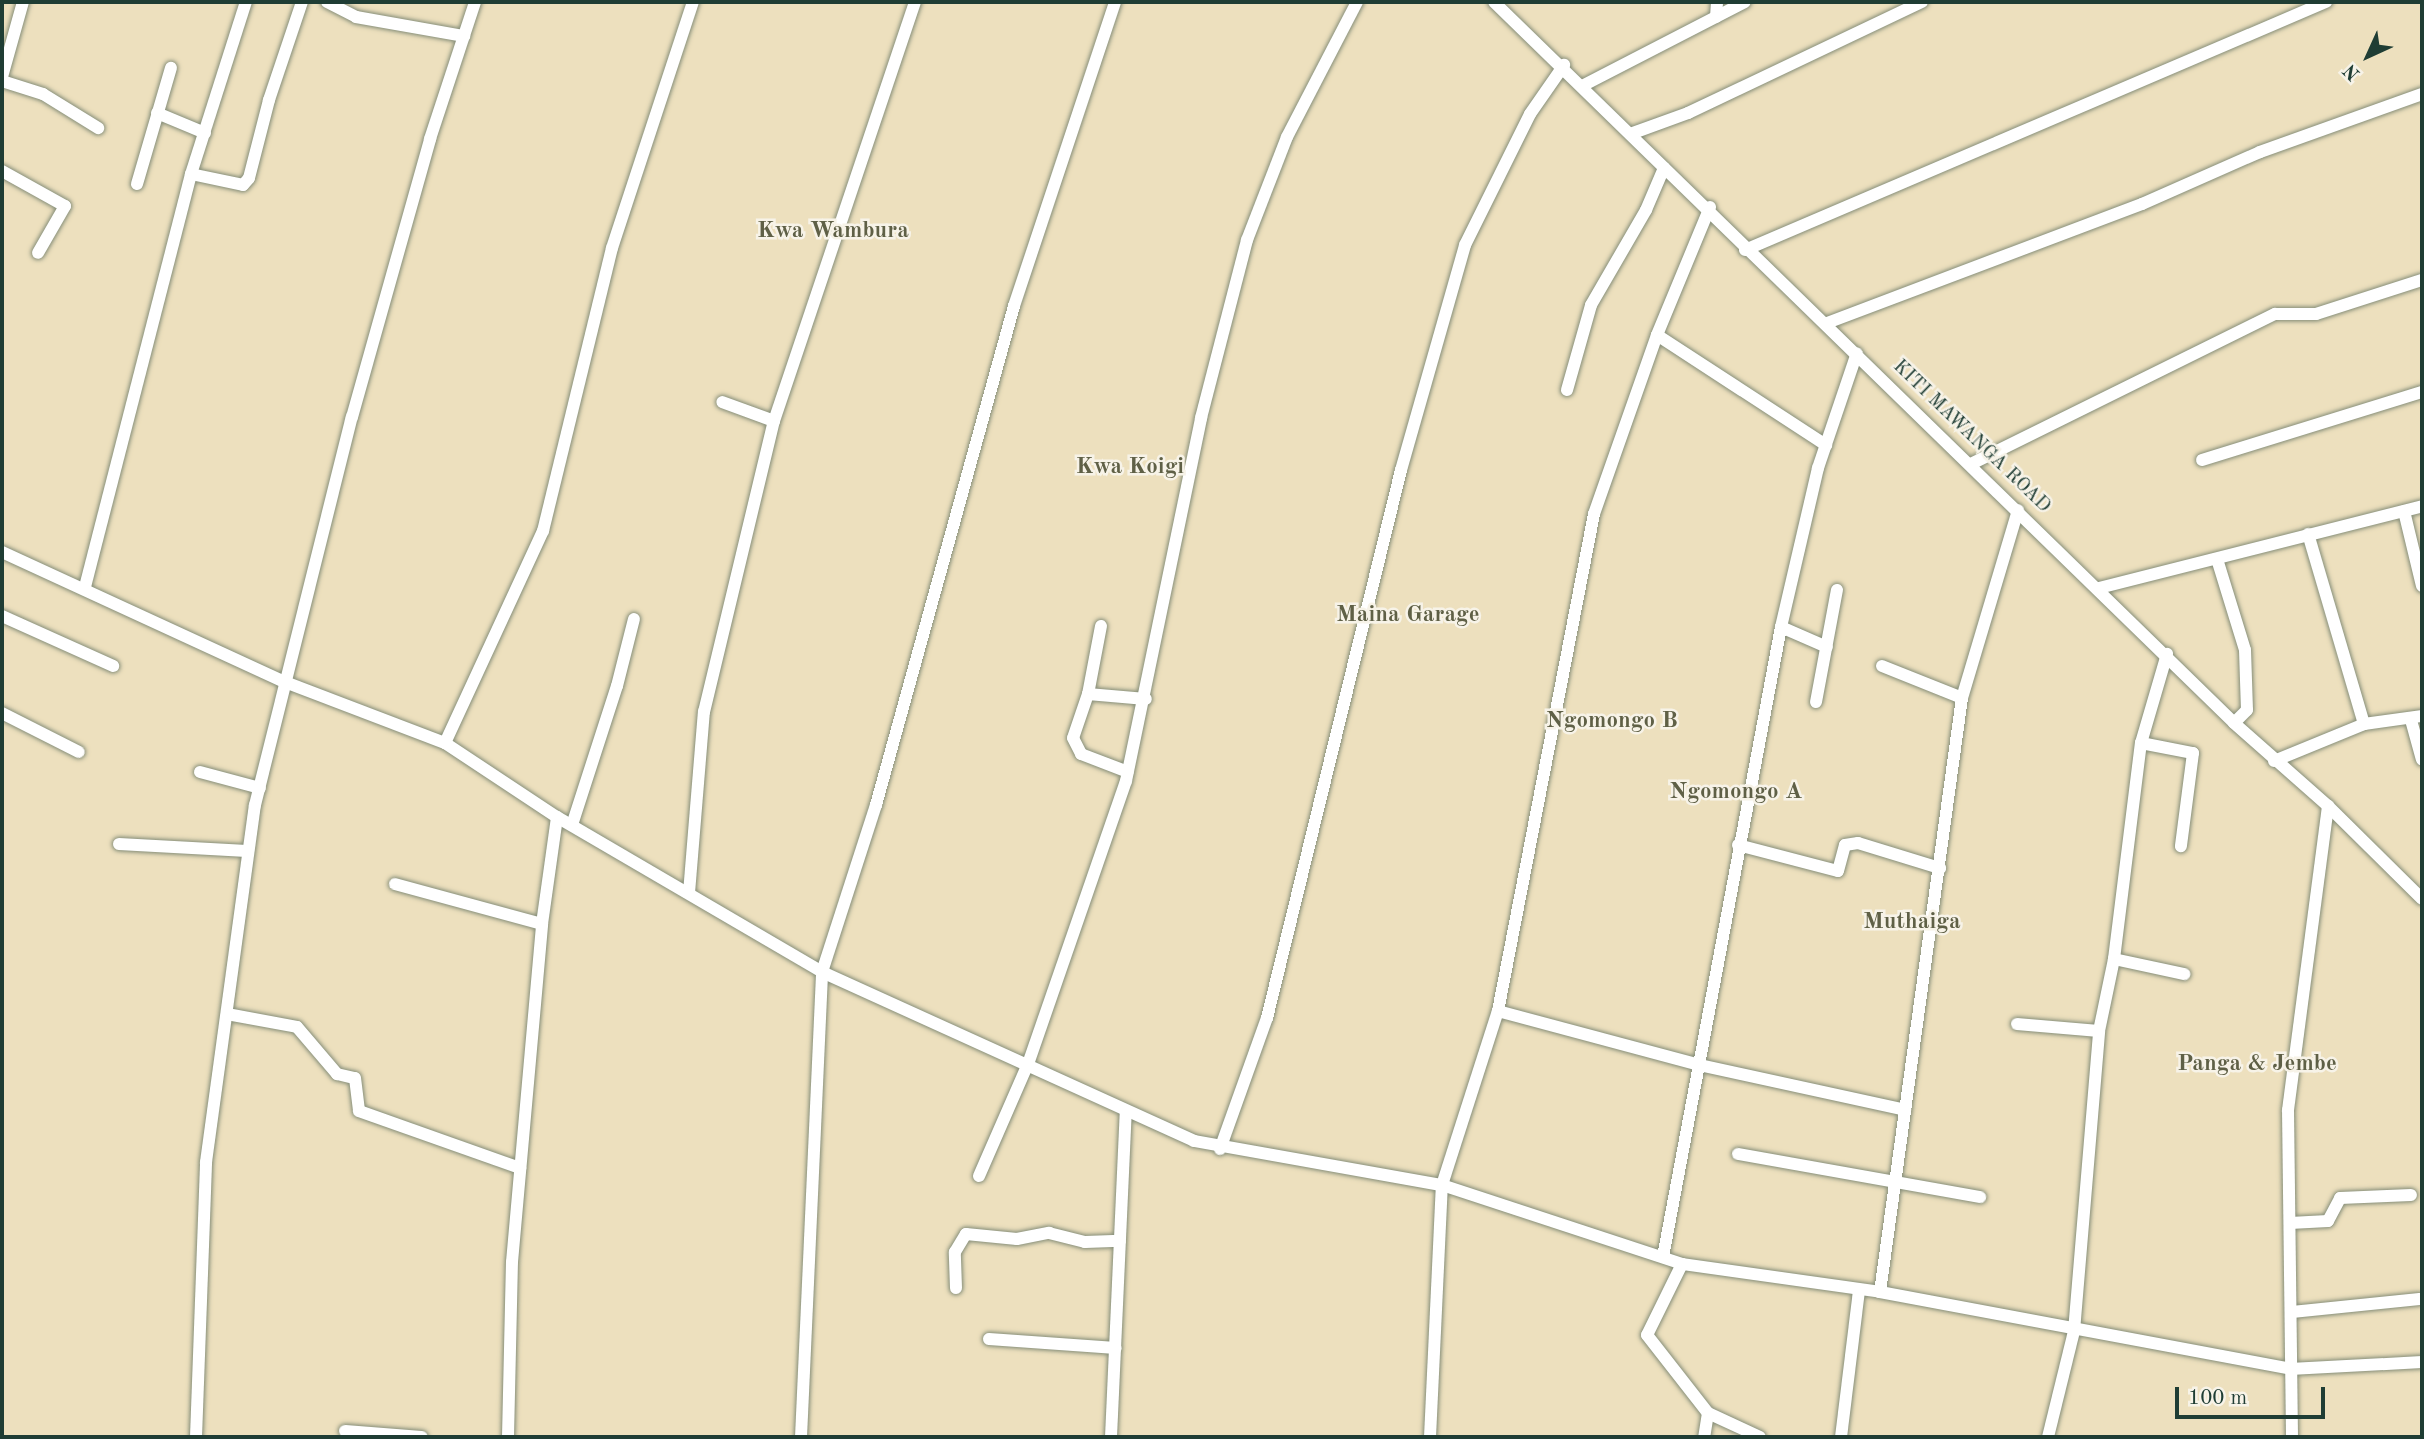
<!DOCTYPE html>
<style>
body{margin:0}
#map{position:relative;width:2424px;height:1439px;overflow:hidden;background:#ede0be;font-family:"Old Standard TT",serif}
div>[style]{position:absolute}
.roads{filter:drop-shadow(0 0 2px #868e79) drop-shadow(0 0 2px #868e79)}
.street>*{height:12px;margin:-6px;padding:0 6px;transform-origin:6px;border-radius:6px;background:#fff}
span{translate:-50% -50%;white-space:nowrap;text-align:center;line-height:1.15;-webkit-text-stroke:5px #f7f3e8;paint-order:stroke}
.street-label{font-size:19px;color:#1f3d34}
.quarter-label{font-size:23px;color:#5f6046;font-weight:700}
.frame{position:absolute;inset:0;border:4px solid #1f3d34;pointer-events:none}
.north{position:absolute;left:2333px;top:21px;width:70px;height:70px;-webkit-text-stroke:5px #f7f3e8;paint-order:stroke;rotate:225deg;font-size:19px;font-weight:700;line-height:28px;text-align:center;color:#1f3d34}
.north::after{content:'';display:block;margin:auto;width:24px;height:32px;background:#1f3d34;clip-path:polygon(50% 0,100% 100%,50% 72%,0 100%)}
.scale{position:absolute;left:2175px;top:1387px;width:150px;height:32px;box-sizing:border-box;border:4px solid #1f3d34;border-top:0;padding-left:9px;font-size:21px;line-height:24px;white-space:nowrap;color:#1f3d34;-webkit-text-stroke:5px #f7f3e8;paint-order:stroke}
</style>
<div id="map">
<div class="roads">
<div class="street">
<div style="left:327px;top:2px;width:33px;rotate:27deg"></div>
<div style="left:356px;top:17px;width:110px;rotate:10deg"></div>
<div style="left:1494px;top:2px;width:1033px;rotate:44.25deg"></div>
<div style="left:2234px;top:723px;width:125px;rotate:41.4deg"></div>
<div style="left:2328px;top:806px;width:132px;rotate:44.7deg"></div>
<div style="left:1716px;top:17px;width:15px;rotate:-86deg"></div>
<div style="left:2px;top:77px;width:78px;rotate:-74.4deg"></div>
<div style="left:2px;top:81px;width:43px;rotate:17.6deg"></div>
<div style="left:43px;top:94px;width:65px;rotate:31.7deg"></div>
<div style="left:1582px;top:86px;width:183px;rotate:-27.3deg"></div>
<div style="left:157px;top:113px;width:52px;rotate:22.6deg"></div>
<div style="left:1633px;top:133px;width:59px;rotate:-20deg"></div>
<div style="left:1688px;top:113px;width:259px;rotate:-25.4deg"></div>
<div style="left:2px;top:171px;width:72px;rotate:29.1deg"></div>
<div style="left:65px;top:206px;width:54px;rotate:119.9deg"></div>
<div style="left:191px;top:174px;width:53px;rotate:11.9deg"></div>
<div style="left:243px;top:185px;width:9px;rotate:-49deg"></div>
<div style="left:249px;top:178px;width:81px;rotate:-75.6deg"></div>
<div style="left:269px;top:100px;width:103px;rotate:-71.4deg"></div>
<div style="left:137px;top:184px;width:121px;rotate:-73.7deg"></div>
<div style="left:1710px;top:207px;width:139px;rotate:112.5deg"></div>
<div style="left:1657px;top:335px;width:190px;rotate:109.4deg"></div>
<div style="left:1594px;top:514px;width:506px;rotate:100.93deg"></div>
<div style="left:1498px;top:1011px;width:208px;rotate:15deg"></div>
<div style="left:1699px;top:1065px;width:211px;rotate:12.3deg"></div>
<div style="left:1745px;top:250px;width:632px;rotate:-23.12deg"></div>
<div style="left:1827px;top:323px;width:337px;rotate:-20.7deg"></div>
<div style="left:2142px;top:204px;width:129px;rotate:-23.8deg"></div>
<div style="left:2260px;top:152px;width:172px;rotate:-19.7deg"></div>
<div style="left:1657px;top:335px;width:202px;rotate:33.1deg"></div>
<div style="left:1567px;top:390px;width:88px;rotate:-74.2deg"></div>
<div style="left:1591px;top:305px;width:110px;rotate:-59.9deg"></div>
<div style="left:1646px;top:210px;width:46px;rotate:-66.8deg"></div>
<div style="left:774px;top:421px;width:442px;rotate:-71.4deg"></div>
<div style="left:2202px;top:460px;width:230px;rotate:-17.2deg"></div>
<div style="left:1971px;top:464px;width:339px;rotate:-26.3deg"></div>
<div style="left:2275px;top:314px;width:41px"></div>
<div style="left:2316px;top:314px;width:111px;rotate:-17.8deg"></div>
<div style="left:2404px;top:511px;width:77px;rotate:76.5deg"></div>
<div style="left:2px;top:552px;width:311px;rotate:24.7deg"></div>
<div style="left:285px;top:682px;width:171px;rotate:20.9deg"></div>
<div style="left:445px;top:743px;width:134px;rotate:33.5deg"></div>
<div style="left:557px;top:817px;width:307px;rotate:30.3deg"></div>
<div style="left:822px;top:972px;width:409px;rotate:24.4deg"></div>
<div style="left:1194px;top:1141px;width:252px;rotate:10.1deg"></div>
<div style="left:1442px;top:1185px;width:253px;rotate:18.2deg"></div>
<div style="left:1682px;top:1264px;width:200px;rotate:8deg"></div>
<div style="left:1880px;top:1292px;width:417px;rotate:10.6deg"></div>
<div style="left:2290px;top:1369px;width:132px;rotate:-3deg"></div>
<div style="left:2217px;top:559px;width:95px;rotate:72.9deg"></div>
<div style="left:2245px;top:650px;width:60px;rotate:88.1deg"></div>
<div style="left:2247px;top:710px;width:18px;rotate:135deg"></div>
<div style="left:85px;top:587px;width:426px;rotate:-75.6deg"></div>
<div style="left:191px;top:174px;width:181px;rotate:-72.3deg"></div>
<div style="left:2099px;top:588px;width:333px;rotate:-14.2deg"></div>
<div style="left:2px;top:616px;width:122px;rotate:24.2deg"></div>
<div style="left:1101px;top:626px;width:69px;rotate:100.8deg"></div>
<div style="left:1088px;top:694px;width:46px;rotate:108.8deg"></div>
<div style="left:1073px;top:738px;width:18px;rotate:63deg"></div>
<div style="left:1081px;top:754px;width:50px;rotate:21deg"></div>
<div style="left:1781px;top:627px;width:50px;rotate:23.5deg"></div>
<div style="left:1882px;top:666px;width:86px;rotate:21.8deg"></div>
<div style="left:1088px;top:694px;width:58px;rotate:4.9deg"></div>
<div style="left:1816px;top:702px;width:114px;rotate:-79.4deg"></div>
<div style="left:2px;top:713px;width:86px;rotate:26.9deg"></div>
<div style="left:2411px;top:720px;width:41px;rotate:74.6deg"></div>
<div style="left:2364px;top:724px;width:59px;rotate:-7.9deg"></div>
<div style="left:445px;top:743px;width:234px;rotate:-65.2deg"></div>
<div style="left:543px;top:531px;width:291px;rotate:-76.3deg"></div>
<div style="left:612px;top:248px;width:259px;rotate:-71.8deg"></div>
<div style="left:2141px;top:743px;width:53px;rotate:10.9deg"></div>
<div style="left:2193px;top:753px;width:94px;rotate:97.4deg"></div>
<div style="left:2274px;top:761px;width:97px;rotate:-22.3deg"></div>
<div style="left:2364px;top:724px;width:198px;rotate:-106.4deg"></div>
<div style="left:200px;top:772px;width:62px;rotate:14.9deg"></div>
<div style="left:572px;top:825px;width:146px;rotate:-72.1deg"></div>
<div style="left:617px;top:686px;width:69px;rotate:-75.8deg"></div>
<div style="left:119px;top:844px;width:128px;rotate:3.1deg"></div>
<div style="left:1738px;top:845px;width:103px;rotate:14.6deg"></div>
<div style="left:1838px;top:871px;width:27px;rotate:-75deg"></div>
<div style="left:1845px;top:845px;width:13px;rotate:-9deg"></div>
<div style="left:1858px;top:843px;width:86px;rotate:17deg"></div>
<div style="left:395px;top:884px;width:152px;rotate:15.2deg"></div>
<div style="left:689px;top:893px;width:182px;rotate:-85.3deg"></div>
<div style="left:704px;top:712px;width:299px;rotate:-76.5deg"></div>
<div style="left:774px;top:421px;width:55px;rotate:-159.9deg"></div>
<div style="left:2114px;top:959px;width:72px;rotate:12.1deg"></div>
<div style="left:227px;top:1014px;width:71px;rotate:10.5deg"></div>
<div style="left:297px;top:1027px;width:62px;rotate:49.6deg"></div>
<div style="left:337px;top:1074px;width:18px;rotate:13deg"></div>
<div style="left:355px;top:1078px;width:33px;rotate:83deg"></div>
<div style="left:359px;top:1111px;width:171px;rotate:19.5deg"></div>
<div style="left:2017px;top:1024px;width:82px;rotate:4.9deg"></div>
<div style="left:1220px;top:1149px;width:139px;rotate:-70.3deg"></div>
<div style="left:1267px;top:1018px;width:564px;rotate:-76.26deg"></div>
<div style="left:1401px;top:470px;width:234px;rotate:-74.1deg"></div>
<div style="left:1465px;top:245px;width:146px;rotate:-63.6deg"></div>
<div style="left:1530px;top:114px;width:60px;rotate:-55.2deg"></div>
<div style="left:1738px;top:1154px;width:246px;rotate:10.1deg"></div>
<div style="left:979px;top:1176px;width:122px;rotate:-66.4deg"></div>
<div style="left:1028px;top:1064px;width:299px;rotate:-70.9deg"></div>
<div style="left:1126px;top:781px;width:371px;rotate:-78.3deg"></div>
<div style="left:1201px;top:418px;width:184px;rotate:-75.5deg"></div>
<div style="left:1247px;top:240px;width:110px;rotate:-68.8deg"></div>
<div style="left:1287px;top:137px;width:152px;rotate:-62.6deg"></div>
<div style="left:2290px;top:1223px;width:38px;rotate:-3deg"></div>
<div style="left:2328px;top:1221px;width:26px;rotate:-62deg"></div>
<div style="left:2340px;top:1198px;width:71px;rotate:-2.4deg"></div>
<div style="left:1663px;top:1257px;width:641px;rotate:-79.39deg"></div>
<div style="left:1781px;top:627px;width:163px;rotate:-76.9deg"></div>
<div style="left:1818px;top:468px;width:121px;rotate:-71.3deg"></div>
<div style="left:1682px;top:1264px;width:79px;rotate:116.2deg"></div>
<div style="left:1647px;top:1335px;width:99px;rotate:52deg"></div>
<div style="left:1708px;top:1413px;width:24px;rotate:99deg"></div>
<div style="left:956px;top:1288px;width:36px;rotate:-92deg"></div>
<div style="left:955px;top:1252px;width:21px;rotate:-59deg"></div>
<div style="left:966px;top:1234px;width:51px;rotate:5.6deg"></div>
<div style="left:1017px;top:1239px;width:33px;rotate:-11deg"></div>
<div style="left:1049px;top:1233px;width:37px;rotate:14deg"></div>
<div style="left:1085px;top:1242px;width:35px;rotate:-2deg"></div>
<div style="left:1880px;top:1292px;width:600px;rotate:-82.14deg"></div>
<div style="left:1962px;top:698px;width:196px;rotate:-73.4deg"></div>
<div style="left:2292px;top:1312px;width:128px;rotate:-5.8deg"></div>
<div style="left:989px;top:1339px;width:127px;rotate:4.1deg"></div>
<div style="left:1708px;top:1413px;width:57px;rotate:24.8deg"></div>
<div style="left:345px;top:1431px;width:77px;rotate:4.5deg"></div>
<div style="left:196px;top:1437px;width:275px;rotate:-87.9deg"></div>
<div style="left:206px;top:1162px;width:360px;rotate:-82.2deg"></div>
<div style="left:255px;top:805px;width:400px;rotate:-76deg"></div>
<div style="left:352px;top:417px;width:289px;rotate:-74.3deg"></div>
<div style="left:430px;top:139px;width:144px;rotate:-71.8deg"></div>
<div style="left:508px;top:1437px;width:175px;rotate:-88.7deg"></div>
<div style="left:512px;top:1262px;width:339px;rotate:-84.9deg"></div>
<div style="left:542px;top:924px;width:108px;rotate:-82deg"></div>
<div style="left:801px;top:1437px;width:465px;rotate:-87.4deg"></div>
<div style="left:822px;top:972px;width:176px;rotate:-72.1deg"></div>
<div style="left:876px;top:805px;width:518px;rotate:-74.54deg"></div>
<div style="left:1014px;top:306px;width:320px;rotate:-71.6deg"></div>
<div style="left:1111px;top:1437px;width:325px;rotate:-87.4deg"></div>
<div style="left:1430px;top:1437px;width:252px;rotate:-87.3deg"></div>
<div style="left:1442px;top:1185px;width:183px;rotate:-72.2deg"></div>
<div style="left:1841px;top:1437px;width:148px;rotate:-83deg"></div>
<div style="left:2048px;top:1437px;width:109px;rotate:-76.2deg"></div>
<div style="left:2074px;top:1331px;width:301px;rotate:-85.2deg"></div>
<div style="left:2099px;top:1031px;width:74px;rotate:-78.2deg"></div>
<div style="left:2114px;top:959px;width:218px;rotate:-82.9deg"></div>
<div style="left:2141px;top:743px;width:93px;rotate:-73.7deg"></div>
<div style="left:2292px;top:1437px;width:327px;rotate:-90.7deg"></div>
<div style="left:2288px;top:1110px;width:307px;rotate:-82.5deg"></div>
</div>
</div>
<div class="street-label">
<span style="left:1971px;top:437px;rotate:44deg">KITI MAWANGA ROAD</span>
</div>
<div class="quarter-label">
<span style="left:833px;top:231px">Kwa Wambura</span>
<span style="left:1130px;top:467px">Kwa Koigi</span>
<span style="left:1408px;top:615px">Maina Garage</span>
<span style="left:1612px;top:721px">Ngomongo B</span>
<span style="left:1736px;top:792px">Ngomongo A</span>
<span style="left:1912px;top:922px">Muthaiga</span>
<span style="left:2257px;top:1064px">Panga &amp; Jembe</span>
</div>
<div class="frame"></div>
<div class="north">N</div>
<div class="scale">100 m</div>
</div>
